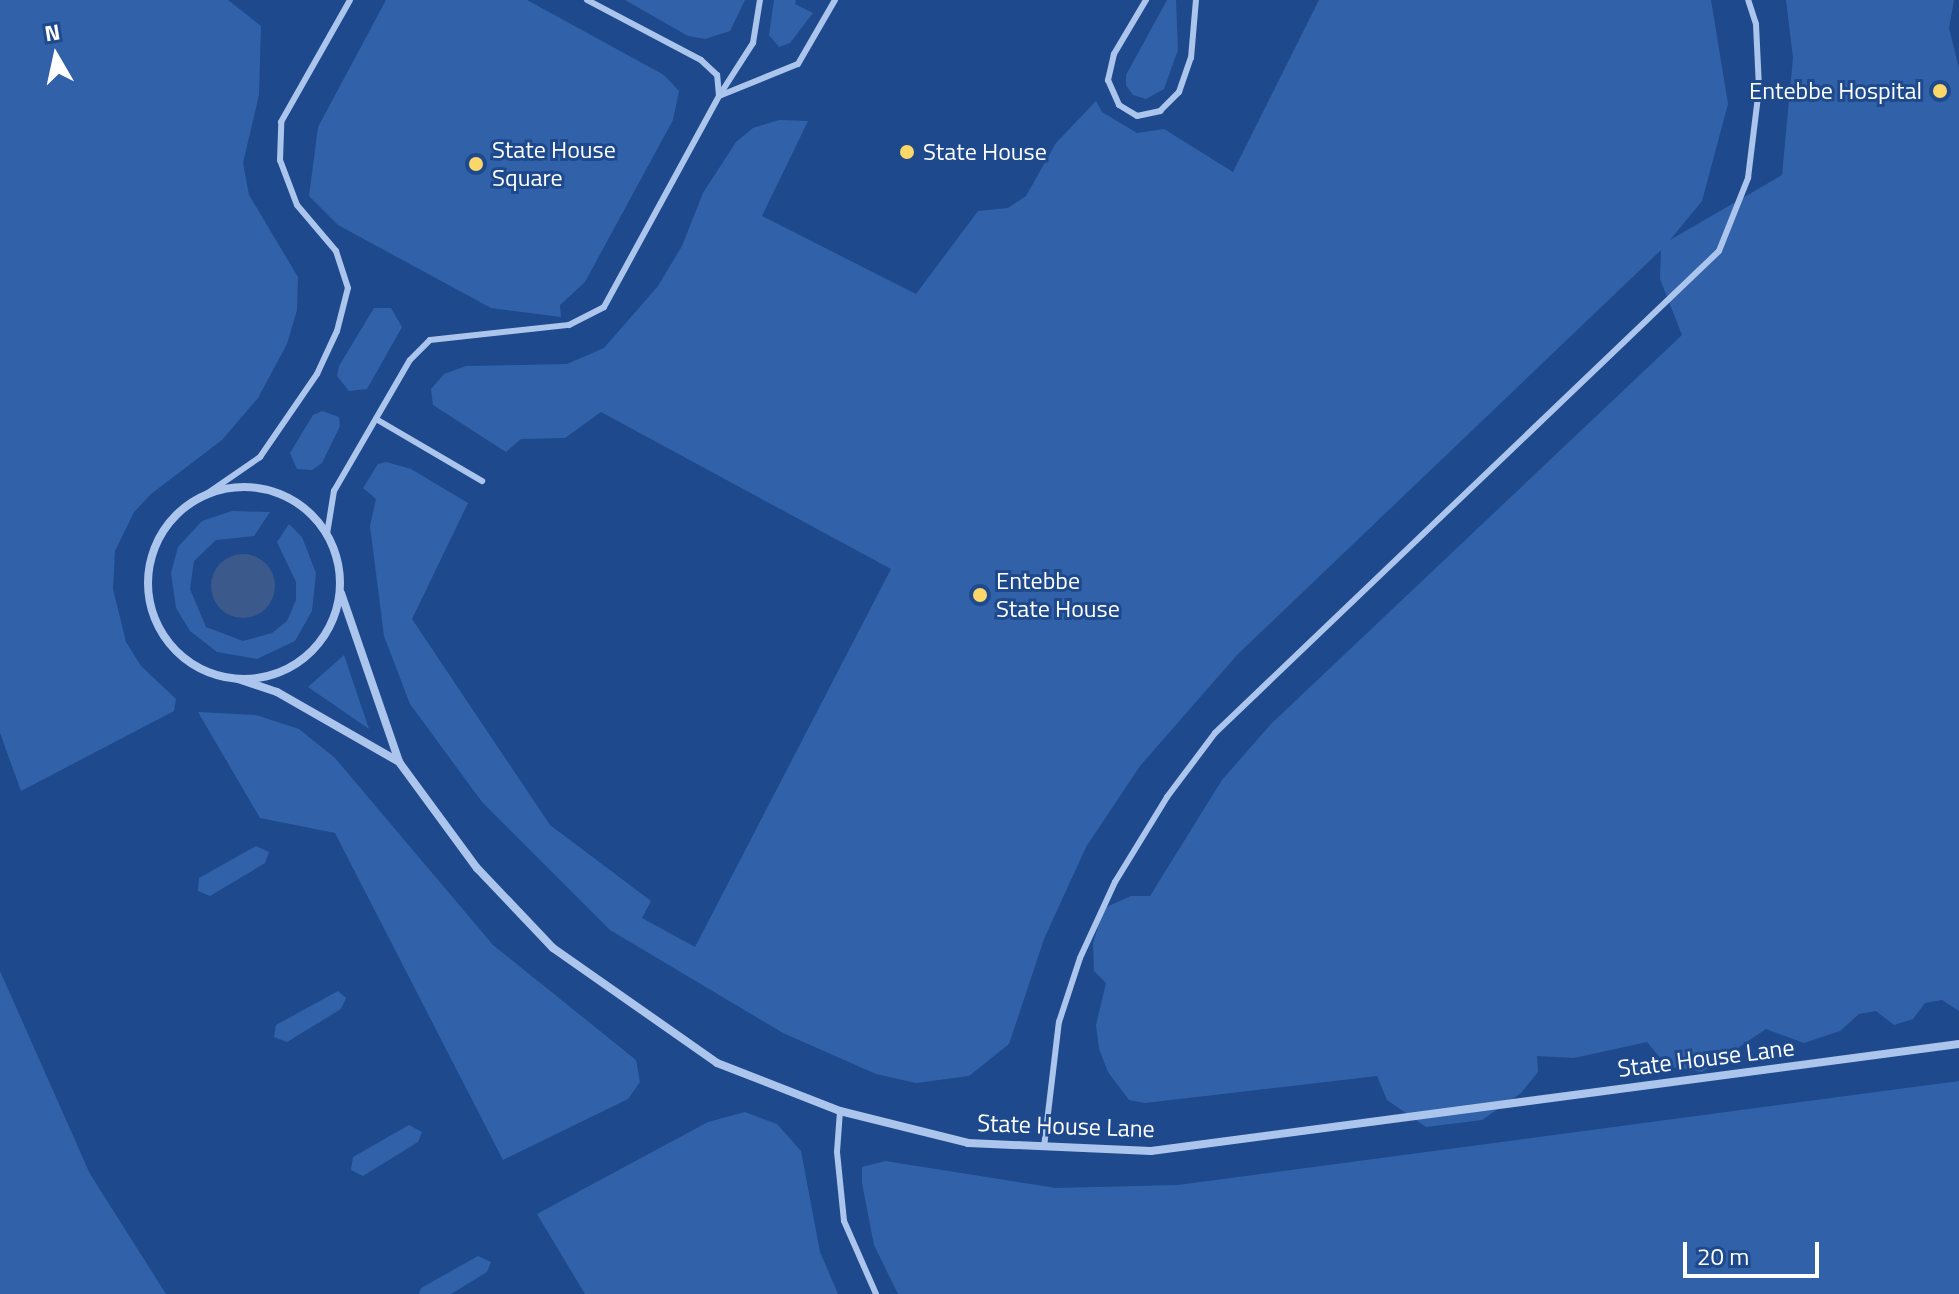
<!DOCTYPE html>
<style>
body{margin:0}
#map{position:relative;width:1959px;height:1294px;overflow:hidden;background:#1e498c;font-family:"Titillium Web",sans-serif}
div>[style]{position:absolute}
.green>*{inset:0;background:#3162a9}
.water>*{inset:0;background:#3b5a8b}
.round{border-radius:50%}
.lane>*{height:6px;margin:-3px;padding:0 3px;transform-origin:3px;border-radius:3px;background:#abc5ec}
.street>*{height:8px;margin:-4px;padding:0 4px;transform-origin:4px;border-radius:4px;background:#abc5ec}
.street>.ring{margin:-4px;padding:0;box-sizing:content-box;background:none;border:8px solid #abc5ec;border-radius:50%}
.dots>*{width:22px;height:22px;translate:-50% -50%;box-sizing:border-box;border:4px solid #1e498c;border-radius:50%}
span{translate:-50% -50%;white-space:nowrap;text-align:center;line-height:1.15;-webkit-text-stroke:6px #1e498c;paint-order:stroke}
.poi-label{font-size:24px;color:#fff}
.right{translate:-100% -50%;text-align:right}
.left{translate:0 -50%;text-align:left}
.street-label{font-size:24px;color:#fff}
.north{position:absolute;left:16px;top:16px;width:80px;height:80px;-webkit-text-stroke:6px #1e498c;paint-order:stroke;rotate:351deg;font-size:22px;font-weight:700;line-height:32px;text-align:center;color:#fff}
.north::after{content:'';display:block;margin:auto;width:28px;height:36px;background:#fff;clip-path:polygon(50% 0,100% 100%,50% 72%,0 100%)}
.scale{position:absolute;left:1683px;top:1242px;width:136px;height:36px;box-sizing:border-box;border:4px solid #fff;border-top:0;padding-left:10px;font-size:24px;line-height:28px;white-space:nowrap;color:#fff;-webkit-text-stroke:6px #1e498c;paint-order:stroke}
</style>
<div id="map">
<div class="green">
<div style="clip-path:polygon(0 0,228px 0,261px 26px,259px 95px,243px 163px,249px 195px,298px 277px,297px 310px,287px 344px,258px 398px,222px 440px,151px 494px,134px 512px,115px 551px,113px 589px,126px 642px,141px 666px,176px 699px,174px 711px,21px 791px,0 733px)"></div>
<div style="clip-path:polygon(386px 0,527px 0,664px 75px,679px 91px,673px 120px,585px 282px,560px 305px,561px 317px,491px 308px,338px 225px,309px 196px,318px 127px)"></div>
<div style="clip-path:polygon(625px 0,745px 0,730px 31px,705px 39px,688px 36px)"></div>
<div style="clip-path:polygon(774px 0,796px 0,795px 4px,813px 13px,790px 43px,779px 47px,769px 35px)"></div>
<div style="clip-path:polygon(1167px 0,1176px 0,1178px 50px,1164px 89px,1146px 99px,1133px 95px,1126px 85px,1126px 75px)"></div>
<div style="clip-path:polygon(1319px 0,1711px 0,1728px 104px,1702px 201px,1670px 240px,1782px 175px,1793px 58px,1786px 0,1954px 0,1949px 28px,1959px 68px,1959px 1011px,1942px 1000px,1925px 1003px,1913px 1019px,1894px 1025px,1876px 1011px,1859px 1014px,1840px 1031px,1804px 1043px,1766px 1029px,1702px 1072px,1667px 1066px,1647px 1042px,1574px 1058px,1537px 1056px,1538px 1072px,1521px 1093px,1482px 1120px,1426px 1127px,1387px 1100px,1377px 1076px,1145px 1103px,1129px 1100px,1108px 1072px,1099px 1049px,1096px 1025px,1106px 983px,1094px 971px,1093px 943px,1104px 908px,1131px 896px,1150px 896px,1222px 780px,1271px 724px,1682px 335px,1660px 279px,1661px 250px,1237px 655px,1140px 766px,1086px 847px,1044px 939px,1009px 1044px,969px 1076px,916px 1083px,876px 1074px,783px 1033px,610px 930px,482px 802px,410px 704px,384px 636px,370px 526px,376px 499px,363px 488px,378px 464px,386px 462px,411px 469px,468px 503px,412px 619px,550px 825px,651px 901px,642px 918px,695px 947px,891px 569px,601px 412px,565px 438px,521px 439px,506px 452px,433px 405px,431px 389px,444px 374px,466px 366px,567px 364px,604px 348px,658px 286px,682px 246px,703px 193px,736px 142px,753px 128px,779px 120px,808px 121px,762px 216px,916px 294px,978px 211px,1008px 208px,1026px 196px,1056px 143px,1096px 101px,1102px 112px,1137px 133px,1164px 129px,1233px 172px)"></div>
<div style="clip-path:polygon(374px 308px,391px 308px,402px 327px,367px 389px,349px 391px,337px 376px,339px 366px)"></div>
<div style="clip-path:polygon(322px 411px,339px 417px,340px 426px,322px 463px,312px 470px,297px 469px,290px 453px,313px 415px)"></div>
<div style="clip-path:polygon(232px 511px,270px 512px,254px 536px,216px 540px,194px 561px,190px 589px,206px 627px,243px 641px,272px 633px,287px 621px,296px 600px,296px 582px,277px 542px,289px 524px,302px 537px,316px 573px,312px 611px,295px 641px,257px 659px,217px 652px,190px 631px,176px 608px,171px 573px,178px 547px,202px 521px)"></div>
<div style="clip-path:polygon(344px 655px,369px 729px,308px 687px)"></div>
<div style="clip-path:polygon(198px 712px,256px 715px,299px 729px,335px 758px,493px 945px,636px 1060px,640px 1082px,628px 1099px,503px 1160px,335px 833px,260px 818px)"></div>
<div style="clip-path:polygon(256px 846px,269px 852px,265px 863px,210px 896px,198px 891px,199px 878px)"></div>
<div style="clip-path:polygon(0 971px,90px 1174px,166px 1294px,0 1294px)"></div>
<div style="clip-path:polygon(338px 991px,346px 998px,341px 1009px,287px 1042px,274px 1037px,276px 1025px)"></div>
<div style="clip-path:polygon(1959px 1081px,1959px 1294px,898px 1294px,874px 1245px,862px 1183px,862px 1167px,885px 1161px,1056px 1188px,1178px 1185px)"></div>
<div style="clip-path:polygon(745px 1112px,777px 1124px,801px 1151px,820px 1252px,838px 1294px,585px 1294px,537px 1214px,708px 1122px)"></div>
<div style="clip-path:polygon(409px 1125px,422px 1132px,418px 1142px,363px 1176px,351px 1170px,353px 1157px)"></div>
<div style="clip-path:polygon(478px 1256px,491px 1262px,487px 1272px,451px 1294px,419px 1294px,421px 1288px)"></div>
</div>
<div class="water">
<div class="round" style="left:211px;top:554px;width:64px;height:64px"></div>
</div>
<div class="lane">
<div style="left:1146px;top:0;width:63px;rotate:120.7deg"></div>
<div style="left:1114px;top:54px;width:27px;rotate:103deg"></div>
<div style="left:1108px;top:80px;width:27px;rotate:66deg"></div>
<div style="left:1119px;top:105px;width:21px;rotate:31deg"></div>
<div style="left:1137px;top:116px;width:24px;rotate:-12deg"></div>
<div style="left:1160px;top:111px;width:27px;rotate:-45deg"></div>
<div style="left:1179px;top:92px;width:36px;rotate:-71deg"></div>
<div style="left:1191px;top:58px;width:58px;rotate:-85.1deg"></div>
<div style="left:719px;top:96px;width:85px;rotate:-22.1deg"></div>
<div style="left:798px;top:64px;width:74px;rotate:-60deg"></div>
<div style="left:719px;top:96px;width:63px;rotate:-57.3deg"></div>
<div style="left:753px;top:43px;width:44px;rotate:-80.8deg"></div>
<div style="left:376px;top:419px;width:123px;rotate:30.3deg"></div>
<div style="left:205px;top:495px;width:67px;rotate:-34.6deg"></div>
<div style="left:260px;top:457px;width:101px;rotate:-55.5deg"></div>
<div style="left:317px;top:374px;width:47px;rotate:-65.1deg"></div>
<div style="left:337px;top:331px;width:44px;rotate:-75.7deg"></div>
<div style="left:348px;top:288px;width:39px;rotate:-108deg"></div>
<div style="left:336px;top:251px;width:60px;rotate:-130.3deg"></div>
<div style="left:297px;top:205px;width:48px;rotate:-110.7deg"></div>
<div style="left:280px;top:160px;width:38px;rotate:-88deg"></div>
<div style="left:281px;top:122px;width:140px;rotate:-60.5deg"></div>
<div style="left:327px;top:534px;width:44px;rotate:-80.8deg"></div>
<div style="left:334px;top:491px;width:151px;rotate:-59.9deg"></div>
<div style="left:410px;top:360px;width:28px;rotate:-45deg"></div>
<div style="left:430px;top:340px;width:140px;rotate:-6.2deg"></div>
<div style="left:569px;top:325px;width:39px;rotate:-27deg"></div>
<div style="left:604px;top:307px;width:240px;rotate:-61.4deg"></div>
<div style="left:719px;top:96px;width:21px;rotate:-95deg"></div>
<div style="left:717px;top:75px;width:22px;rotate:-137deg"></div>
<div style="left:701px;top:60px;width:129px;rotate:-152.2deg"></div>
<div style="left:840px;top:1111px;width:41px;rotate:94.2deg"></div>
<div style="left:837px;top:1152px;width:69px;rotate:84.2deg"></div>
<div style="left:844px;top:1221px;width:80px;rotate:66.3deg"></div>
<div style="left:1044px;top:1147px;width:126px;rotate:-83.2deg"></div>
<div style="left:1059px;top:1022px;width:67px;rotate:-71.8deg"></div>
<div style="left:1080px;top:958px;width:84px;rotate:-65.3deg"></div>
<div style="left:1115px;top:882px;width:100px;rotate:-58.5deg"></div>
<div style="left:1167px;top:797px;width:80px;rotate:-53.1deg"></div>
<div style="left:1215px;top:733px;width:697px;rotate:-43.72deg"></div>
<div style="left:1719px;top:251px;width:79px;rotate:-68.3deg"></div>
<div style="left:1748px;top:178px;width:91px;rotate:-83deg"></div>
<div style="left:1759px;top:88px;width:64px;rotate:-92.7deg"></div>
<div style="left:1756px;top:24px;width:25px;rotate:-108deg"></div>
</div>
<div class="street">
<div class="ring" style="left:148px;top:487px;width:184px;height:184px"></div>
<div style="left:341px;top:593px;width:178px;rotate:71deg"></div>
<div style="left:238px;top:679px;width:41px;rotate:18.4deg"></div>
<div style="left:277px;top:692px;width:141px;rotate:29.8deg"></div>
<div style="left:399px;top:762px;width:132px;rotate:53.7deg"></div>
<div style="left:477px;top:868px;width:110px;rotate:46.5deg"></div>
<div style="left:553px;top:948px;width:200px;rotate:35deg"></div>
<div style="left:717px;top:1063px;width:132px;rotate:21.3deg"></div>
<div style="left:840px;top:1111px;width:132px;rotate:14deg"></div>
<div style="left:968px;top:1143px;width:183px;rotate:2.5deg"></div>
<div style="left:1151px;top:1151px;width:815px;rotate:-7.54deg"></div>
</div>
<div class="dots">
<div style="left:1940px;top:91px;background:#fbd76a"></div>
<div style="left:907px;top:152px;background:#fbd76a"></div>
<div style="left:476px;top:164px;background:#fbd76a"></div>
<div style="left:980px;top:595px;background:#fbd76a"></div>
</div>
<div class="poi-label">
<span class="right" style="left:1922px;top:91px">Entebbe Hospital</span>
<span class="left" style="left:492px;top:164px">State House<br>Square</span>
<span class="left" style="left:923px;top:152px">State House</span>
<span class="left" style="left:996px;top:595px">Entebbe<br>State House</span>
</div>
<div class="street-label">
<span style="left:1706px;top:1058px;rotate:-7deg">State House Lane</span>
<span style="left:1066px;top:1126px;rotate:2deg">State House Lane</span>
</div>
<div class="north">N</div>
<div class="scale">20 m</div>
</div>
